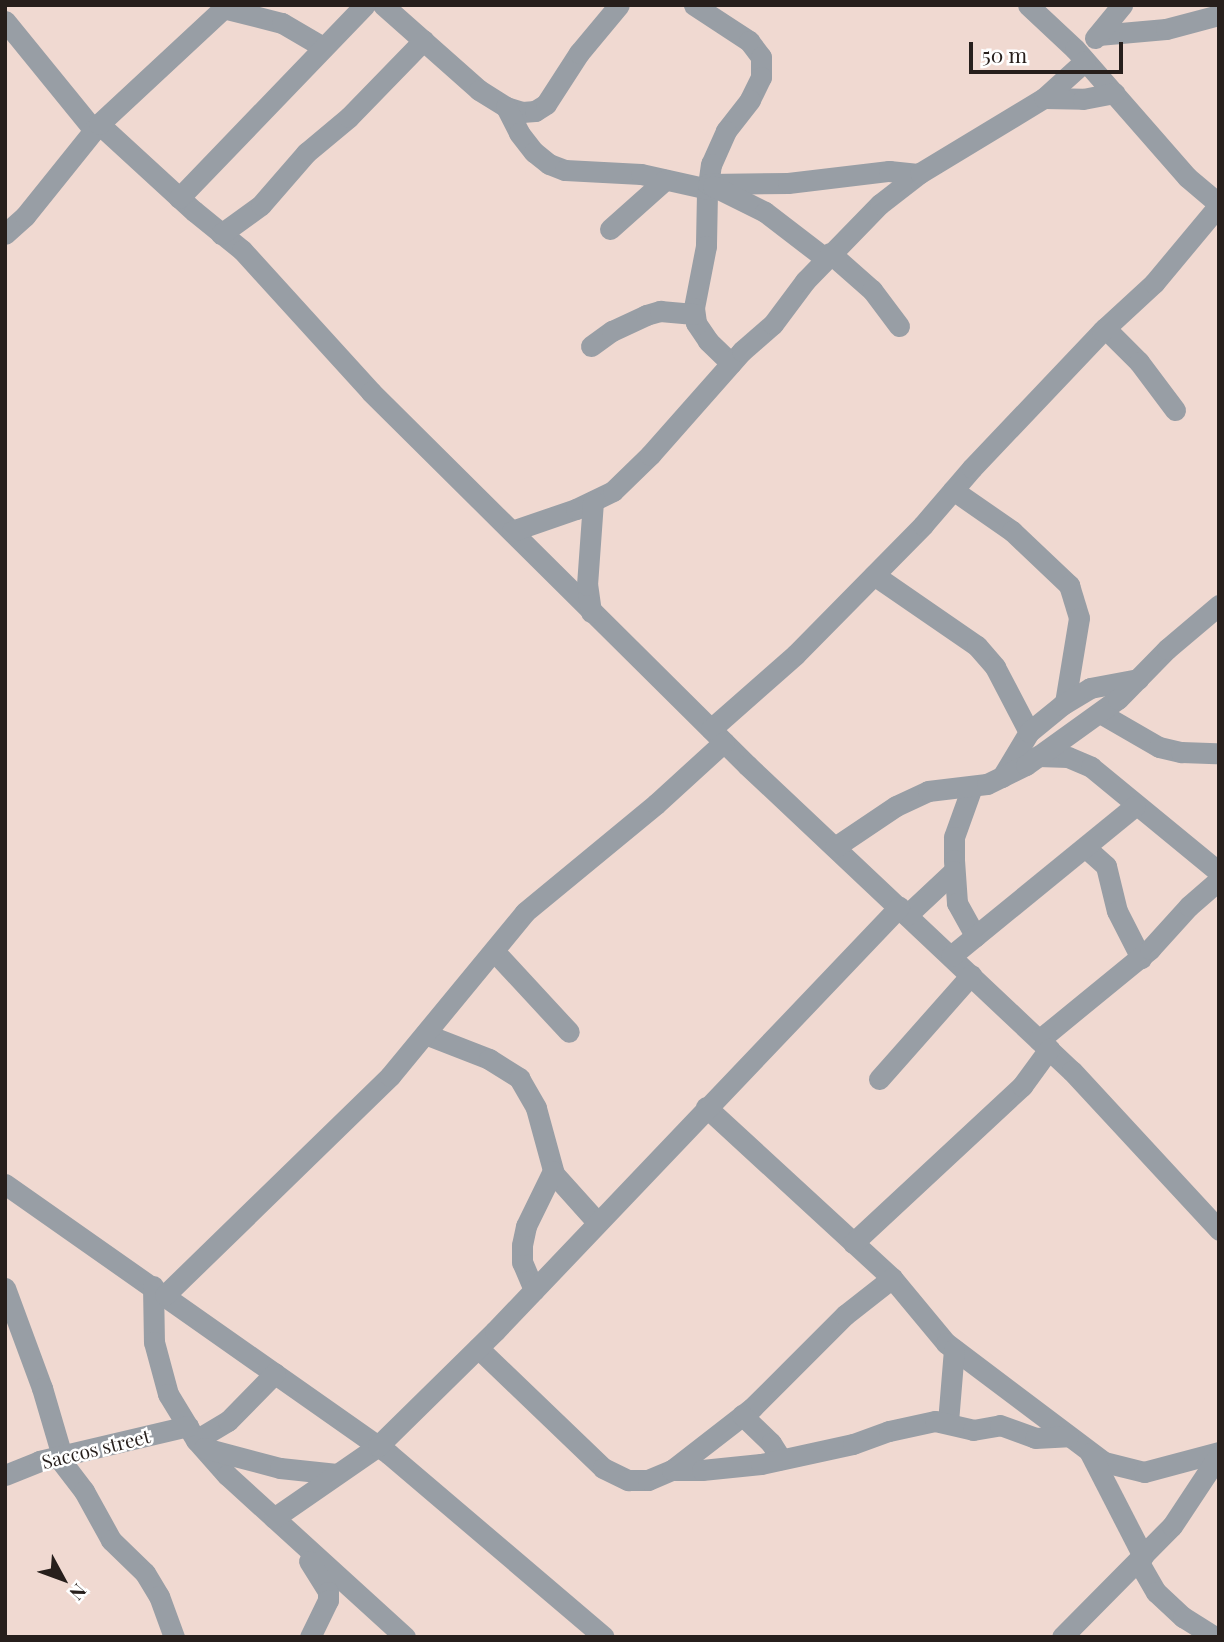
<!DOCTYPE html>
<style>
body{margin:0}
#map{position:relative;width:1224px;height:1642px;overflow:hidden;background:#f0d9d1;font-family:"Playfair Display",serif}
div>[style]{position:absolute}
.minor>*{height:21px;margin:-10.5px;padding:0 10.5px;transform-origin:10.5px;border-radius:10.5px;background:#989ea5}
span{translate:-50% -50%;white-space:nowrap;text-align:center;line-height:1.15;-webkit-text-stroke:5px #fff;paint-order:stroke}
.street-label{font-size:19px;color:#271f1c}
.frame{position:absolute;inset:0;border:7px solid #271f1c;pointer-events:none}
.north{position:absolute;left:28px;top:1544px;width:70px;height:70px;-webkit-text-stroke:5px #fff;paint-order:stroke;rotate:131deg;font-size:19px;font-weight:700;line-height:28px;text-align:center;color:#271f1c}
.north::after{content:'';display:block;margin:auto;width:24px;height:32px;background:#271f1c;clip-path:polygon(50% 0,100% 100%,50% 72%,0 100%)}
.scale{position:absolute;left:969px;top:42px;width:154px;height:32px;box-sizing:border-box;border:4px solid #271f1c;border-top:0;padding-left:9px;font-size:21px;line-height:24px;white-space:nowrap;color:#271f1c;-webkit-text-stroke:5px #fff;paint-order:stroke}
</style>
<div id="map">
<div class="minor">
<div style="left:383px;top:5px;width:128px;rotate:41.5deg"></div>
<div style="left:479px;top:90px;width:32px;rotate:32deg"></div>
<div style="left:506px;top:107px;width:17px;rotate:17deg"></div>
<div style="left:522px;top:112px;width:13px;rotate:-4deg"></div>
<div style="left:535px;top:111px;width:13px;rotate:-32deg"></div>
<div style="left:546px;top:104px;width:61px;rotate:-57.1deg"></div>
<div style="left:579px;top:53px;width:62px;rotate:-50.2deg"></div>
<div style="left:694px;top:5px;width:66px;rotate:33.2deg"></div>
<div style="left:749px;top:41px;width:20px;rotate:53deg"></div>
<div style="left:761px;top:57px;width:20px;rotate:90deg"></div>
<div style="left:761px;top:77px;width:25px;rotate:116deg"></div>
<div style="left:750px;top:100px;width:39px;rotate:128deg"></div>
<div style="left:726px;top:131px;width:36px;rotate:114deg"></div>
<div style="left:711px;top:164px;width:28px;rotate:98deg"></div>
<div style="left:707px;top:192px;width:54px;rotate:91.1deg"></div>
<div style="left:706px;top:246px;width:63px;rotate:101deg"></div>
<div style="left:694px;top:308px;width:15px;rotate:82deg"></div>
<div style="left:696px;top:323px;width:22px;rotate:56deg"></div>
<div style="left:708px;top:341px;width:32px;rotate:44deg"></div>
<div style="left:1028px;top:5px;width:64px;rotate:43.1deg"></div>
<div style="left:1075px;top:49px;width:170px;rotate:48.8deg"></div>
<div style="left:1187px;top:177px;width:42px;rotate:40.2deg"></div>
<div style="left:223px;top:8px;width:61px;rotate:14.3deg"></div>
<div style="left:282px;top:23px;width:48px;rotate:30.3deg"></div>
<div style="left:5px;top:21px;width:141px;rotate:50.8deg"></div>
<div style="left:1098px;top:35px;width:68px;rotate:-5deg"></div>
<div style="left:1166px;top:29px;width:55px;rotate:-14.8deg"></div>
<div style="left:1095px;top:38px;width:43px;rotate:-50.7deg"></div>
<div style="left:1044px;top:98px;width:39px;rotate:1deg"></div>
<div style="left:1083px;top:99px;width:32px;rotate:-11deg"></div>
<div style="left:506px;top:107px;width:29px;rotate:63deg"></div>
<div style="left:519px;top:133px;width:24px;rotate:52deg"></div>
<div style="left:534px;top:152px;width:19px;rotate:39deg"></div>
<div style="left:549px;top:164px;width:17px;rotate:21deg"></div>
<div style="left:565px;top:170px;width:76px;rotate:3deg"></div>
<div style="left:641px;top:174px;width:69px;rotate:12.6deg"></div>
<div style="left:99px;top:124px;width:129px;rotate:42.5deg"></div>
<div style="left:194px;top:211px;width:62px;rotate:39.1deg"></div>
<div style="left:242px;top:250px;width:192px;rotate:47.7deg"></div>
<div style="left:371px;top:392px;width:530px;rotate:44.77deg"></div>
<div style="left:747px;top:765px;width:446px;rotate:43.3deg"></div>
<div style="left:1072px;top:1071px;width:217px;rotate:47.2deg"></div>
<div style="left:708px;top:184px;width:80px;rotate:-0.7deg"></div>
<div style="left:788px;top:183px;width:102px;rotate:-6.8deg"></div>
<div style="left:889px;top:171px;width:29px;rotate:6deg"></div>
<div style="left:713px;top:186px;width:58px;rotate:26.6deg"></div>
<div style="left:765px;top:212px;width:76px;rotate:37.5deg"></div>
<div style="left:179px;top:198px;width:268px;rotate:-46.1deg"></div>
<div style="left:610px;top:229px;width:74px;rotate:-41.7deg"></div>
<div style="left:5px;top:234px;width:27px;rotate:-42deg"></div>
<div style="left:25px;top:216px;width:118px;rotate:-51.2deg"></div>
<div style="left:99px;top:124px;width:175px;rotate:-42.9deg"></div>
<div style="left:221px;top:234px;width:49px;rotate:-35.9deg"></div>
<div style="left:261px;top:205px;width:69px;rotate:-49.1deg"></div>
<div style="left:306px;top:153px;width:56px;rotate:-39.9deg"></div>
<div style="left:349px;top:117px;width:107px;rotate:-45.8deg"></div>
<div style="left:830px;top:253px;width:56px;rotate:41.4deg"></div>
<div style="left:872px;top:290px;width:45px;rotate:53.1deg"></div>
<div style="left:1105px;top:328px;width:48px;rotate:45deg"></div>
<div style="left:1139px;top:362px;width:60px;rotate:53.1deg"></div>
<div style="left:591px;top:346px;width:26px;rotate:-36deg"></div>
<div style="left:612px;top:331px;width:38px;rotate:-25deg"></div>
<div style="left:646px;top:315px;width:15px;rotate:-16deg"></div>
<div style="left:660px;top:311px;width:34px;rotate:5deg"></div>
<div style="left:953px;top:490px;width:72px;rotate:34.8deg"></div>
<div style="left:1012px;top:531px;width:79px;rotate:43.5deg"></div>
<div style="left:1069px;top:585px;width:34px;rotate:73deg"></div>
<div style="left:1079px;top:618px;width:86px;rotate:99.4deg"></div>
<div style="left:512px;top:531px;width:68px;rotate:-19deg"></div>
<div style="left:576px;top:509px;width:41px;rotate:-25.9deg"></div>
<div style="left:613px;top:491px;width:52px;rotate:-44.2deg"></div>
<div style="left:650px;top:455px;width:139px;rotate:-48.5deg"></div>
<div style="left:742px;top:351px;width:41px;rotate:-41.1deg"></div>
<div style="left:773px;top:324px;width:54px;rotate:-53.3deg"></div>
<div style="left:805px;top:281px;width:107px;rotate:-45.8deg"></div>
<div style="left:880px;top:204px;width:51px;rotate:-37.8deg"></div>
<div style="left:920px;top:173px;width:145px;rotate:-31.2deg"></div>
<div style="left:1044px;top:98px;width:55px;rotate:-42.1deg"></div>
<div style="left:874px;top:575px;width:125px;rotate:34.6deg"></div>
<div style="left:977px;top:646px;width:28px;rotate:49deg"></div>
<div style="left:995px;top:667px;width:73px;rotate:62.4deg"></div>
<div style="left:591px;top:612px;width:27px;rotate:-98deg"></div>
<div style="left:587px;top:585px;width:84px;rotate:-85.9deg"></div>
<div style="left:1100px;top:713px;width:68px;rotate:30deg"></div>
<div style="left:1159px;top:747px;width:23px;rotate:13deg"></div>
<div style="left:1181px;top:752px;width:35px;rotate:2deg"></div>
<div style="left:711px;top:729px;width:113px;rotate:-41.4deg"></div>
<div style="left:796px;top:654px;width:181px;rotate:-45.4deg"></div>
<div style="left:923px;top:525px;width:75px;rotate:-49.3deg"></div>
<div style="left:972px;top:468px;width:189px;rotate:-46.5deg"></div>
<div style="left:1102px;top:331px;width:71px;rotate:-42.7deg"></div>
<div style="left:1154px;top:283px;width:102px;rotate:-50.2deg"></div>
<div style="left:1038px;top:756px;width:30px;rotate:2deg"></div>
<div style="left:1068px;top:757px;width:25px;rotate:23deg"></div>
<div style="left:1091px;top:767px;width:166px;rotate:39.4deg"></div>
<div style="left:1002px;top:777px;width:52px;rotate:-59deg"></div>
<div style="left:1029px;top:732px;width:43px;rotate:-39.3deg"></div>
<div style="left:1062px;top:705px;width:33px;rotate:-31deg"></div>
<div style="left:1090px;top:688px;width:49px;rotate:-10.6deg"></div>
<div style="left:972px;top:787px;width:53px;rotate:109.8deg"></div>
<div style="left:954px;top:837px;width:23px;rotate:90deg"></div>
<div style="left:954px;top:860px;width:43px;rotate:86deg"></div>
<div style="left:957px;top:903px;width:38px;rotate:61deg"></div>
<div style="left:835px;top:847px;width:73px;rotate:-33.9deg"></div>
<div style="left:896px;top:806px;width:35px;rotate:-25deg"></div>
<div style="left:928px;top:791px;width:59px;rotate:-6.8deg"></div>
<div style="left:987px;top:784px;width:43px;rotate:-26deg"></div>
<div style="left:1026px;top:765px;width:113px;rotate:-35.7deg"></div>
<div style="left:1118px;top:699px;width:70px;rotate:-45.6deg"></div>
<div style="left:1167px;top:649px;width:68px;rotate:-40.2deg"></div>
<div style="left:1086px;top:848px;width:27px;rotate:42deg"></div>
<div style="left:1106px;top:866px;width:46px;rotate:76.3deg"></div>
<div style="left:1117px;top:911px;width:53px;rotate:62.9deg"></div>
<div style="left:907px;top:915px;width:64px;rotate:-43.1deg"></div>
<div style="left:494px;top:951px;width:110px;rotate:47.2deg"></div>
<div style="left:951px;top:956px;width:237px;rotate:-39.2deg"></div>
<div style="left:425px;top:1034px;width:69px;rotate:21.3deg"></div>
<div style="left:489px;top:1059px;width:36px;rotate:32deg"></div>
<div style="left:519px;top:1078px;width:34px;rotate:60deg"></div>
<div style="left:536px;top:1108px;width:68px;rotate:74.7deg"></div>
<div style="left:554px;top:1174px;width:64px;rotate:48.1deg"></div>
<div style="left:1039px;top:1040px;width:144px;rotate:-39.3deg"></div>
<div style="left:1150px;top:949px;width:58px;rotate:-47.8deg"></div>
<div style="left:1189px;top:906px;width:40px;rotate:-41deg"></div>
<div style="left:879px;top:1079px;width:139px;rotate:-48.5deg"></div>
<div style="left:706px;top:1107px;width:253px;rotate:42.6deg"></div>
<div style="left:892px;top:1278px;width:85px;rotate:50.3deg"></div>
<div style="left:946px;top:1343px;width:198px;rotate:37deg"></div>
<div style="left:1104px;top:1462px;width:41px;rotate:14deg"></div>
<div style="left:1144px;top:1472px;width:78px;rotate:-14.9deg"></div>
<div style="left:5px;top:1184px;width:469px;rotate:35.1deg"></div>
<div style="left:389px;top:1454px;width:282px;rotate:40.4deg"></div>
<div style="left:853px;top:1243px;width:231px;rotate:-42.9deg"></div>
<div style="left:1022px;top:1086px;width:46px;rotate:-53.9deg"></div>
<div style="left:153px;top:1286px;width:56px;rotate:89deg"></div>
<div style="left:154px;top:1342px;width:54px;rotate:74.9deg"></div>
<div style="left:168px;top:1394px;width:54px;rotate:58.7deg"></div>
<div style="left:196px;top:1440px;width:47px;rotate:48.5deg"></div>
<div style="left:227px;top:1475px;width:241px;rotate:42.3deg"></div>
<div style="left:5px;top:1288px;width:107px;rotate:69.7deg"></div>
<div style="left:42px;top:1388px;width:71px;rotate:73.6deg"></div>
<div style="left:534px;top:1290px;width:30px;rotate:-113deg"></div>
<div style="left:522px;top:1262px;width:17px;rotate:-90deg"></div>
<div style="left:522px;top:1245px;width:19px;rotate:-78deg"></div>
<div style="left:526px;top:1226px;width:61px;rotate:-63.9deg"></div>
<div style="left:165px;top:1295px;width:314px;rotate:-44.2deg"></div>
<div style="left:390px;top:1076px;width:212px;rotate:-50.5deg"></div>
<div style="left:525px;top:912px;width:170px;rotate:-39.5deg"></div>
<div style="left:656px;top:804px;width:92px;rotate:-42.4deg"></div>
<div style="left:478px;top:1348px;width:173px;rotate:43.8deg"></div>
<div style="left:603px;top:1468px;width:28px;rotate:26deg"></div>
<div style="left:628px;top:1480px;width:20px"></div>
<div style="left:648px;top:1480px;width:26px;rotate:-23deg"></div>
<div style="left:672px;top:1470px;width:101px;rotate:-37.8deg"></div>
<div style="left:752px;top:1408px;width:132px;rotate:-45deg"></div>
<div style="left:845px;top:1315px;width:60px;rotate:-38.2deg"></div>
<div style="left:742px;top:1415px;width:40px;rotate:44deg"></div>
<div style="left:771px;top:1443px;width:19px;rotate:58deg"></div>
<div style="left:948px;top:1422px;width:73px;rotate:-85.3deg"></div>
<div style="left:196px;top:1440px;width:37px;rotate:-31deg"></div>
<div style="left:228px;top:1421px;width:67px;rotate:-45.6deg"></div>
<div style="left:204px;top:1448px;width:79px;rotate:14.7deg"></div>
<div style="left:280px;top:1468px;width:57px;rotate:6deg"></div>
<div style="left:1090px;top:1453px;width:116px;rotate:62.8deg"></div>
<div style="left:58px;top:1457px;width:43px;rotate:52.6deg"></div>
<div style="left:84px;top:1491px;width:56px;rotate:61.1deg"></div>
<div style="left:111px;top:1540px;width:47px;rotate:44.1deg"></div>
<div style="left:145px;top:1573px;width:27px;rotate:59deg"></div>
<div style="left:159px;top:1596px;width:44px;rotate:69.9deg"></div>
<div style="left:672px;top:1470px;width:30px"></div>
<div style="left:702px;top:1470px;width:59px;rotate:-5.8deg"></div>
<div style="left:761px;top:1464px;width:94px;rotate:-12.3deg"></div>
<div style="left:853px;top:1444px;width:38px;rotate:-20deg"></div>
<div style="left:889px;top:1431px;width:47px;rotate:-12.3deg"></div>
<div style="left:935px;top:1421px;width:39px;rotate:13deg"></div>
<div style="left:973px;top:1430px;width:27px;rotate:-10deg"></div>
<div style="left:1000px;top:1425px;width:37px;rotate:20deg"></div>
<div style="left:1035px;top:1438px;width:33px;rotate:-3deg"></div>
<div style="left:5px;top:1475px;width:37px;rotate:-22deg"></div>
<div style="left:39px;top:1461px;width:153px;rotate:-13.2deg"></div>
<div style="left:274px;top:1518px;width:126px;rotate:-34.7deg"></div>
<div style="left:378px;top:1446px;width:164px;rotate:-44.5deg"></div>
<div style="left:495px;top:1331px;width:586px;rotate:-46.38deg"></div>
<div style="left:309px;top:1561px;width:36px;rotate:58deg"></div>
<div style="left:328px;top:1592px;width:8px;rotate:90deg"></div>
<div style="left:328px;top:1600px;width:41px;rotate:115.9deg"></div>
<div style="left:1138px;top:1561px;width:36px;rotate:60deg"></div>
<div style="left:1156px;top:1592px;width:37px;rotate:43deg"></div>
<div style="left:1183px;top:1617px;width:38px;rotate:32deg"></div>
<div style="left:1062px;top:1637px;width:156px;rotate:-45.3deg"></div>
<div style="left:1172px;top:1526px;width:85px;rotate:-56.5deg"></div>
</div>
<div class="street-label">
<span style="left:96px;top:1449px;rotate:-14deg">Saccos street</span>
</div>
<div class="frame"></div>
<div class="north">N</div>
<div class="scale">50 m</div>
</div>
